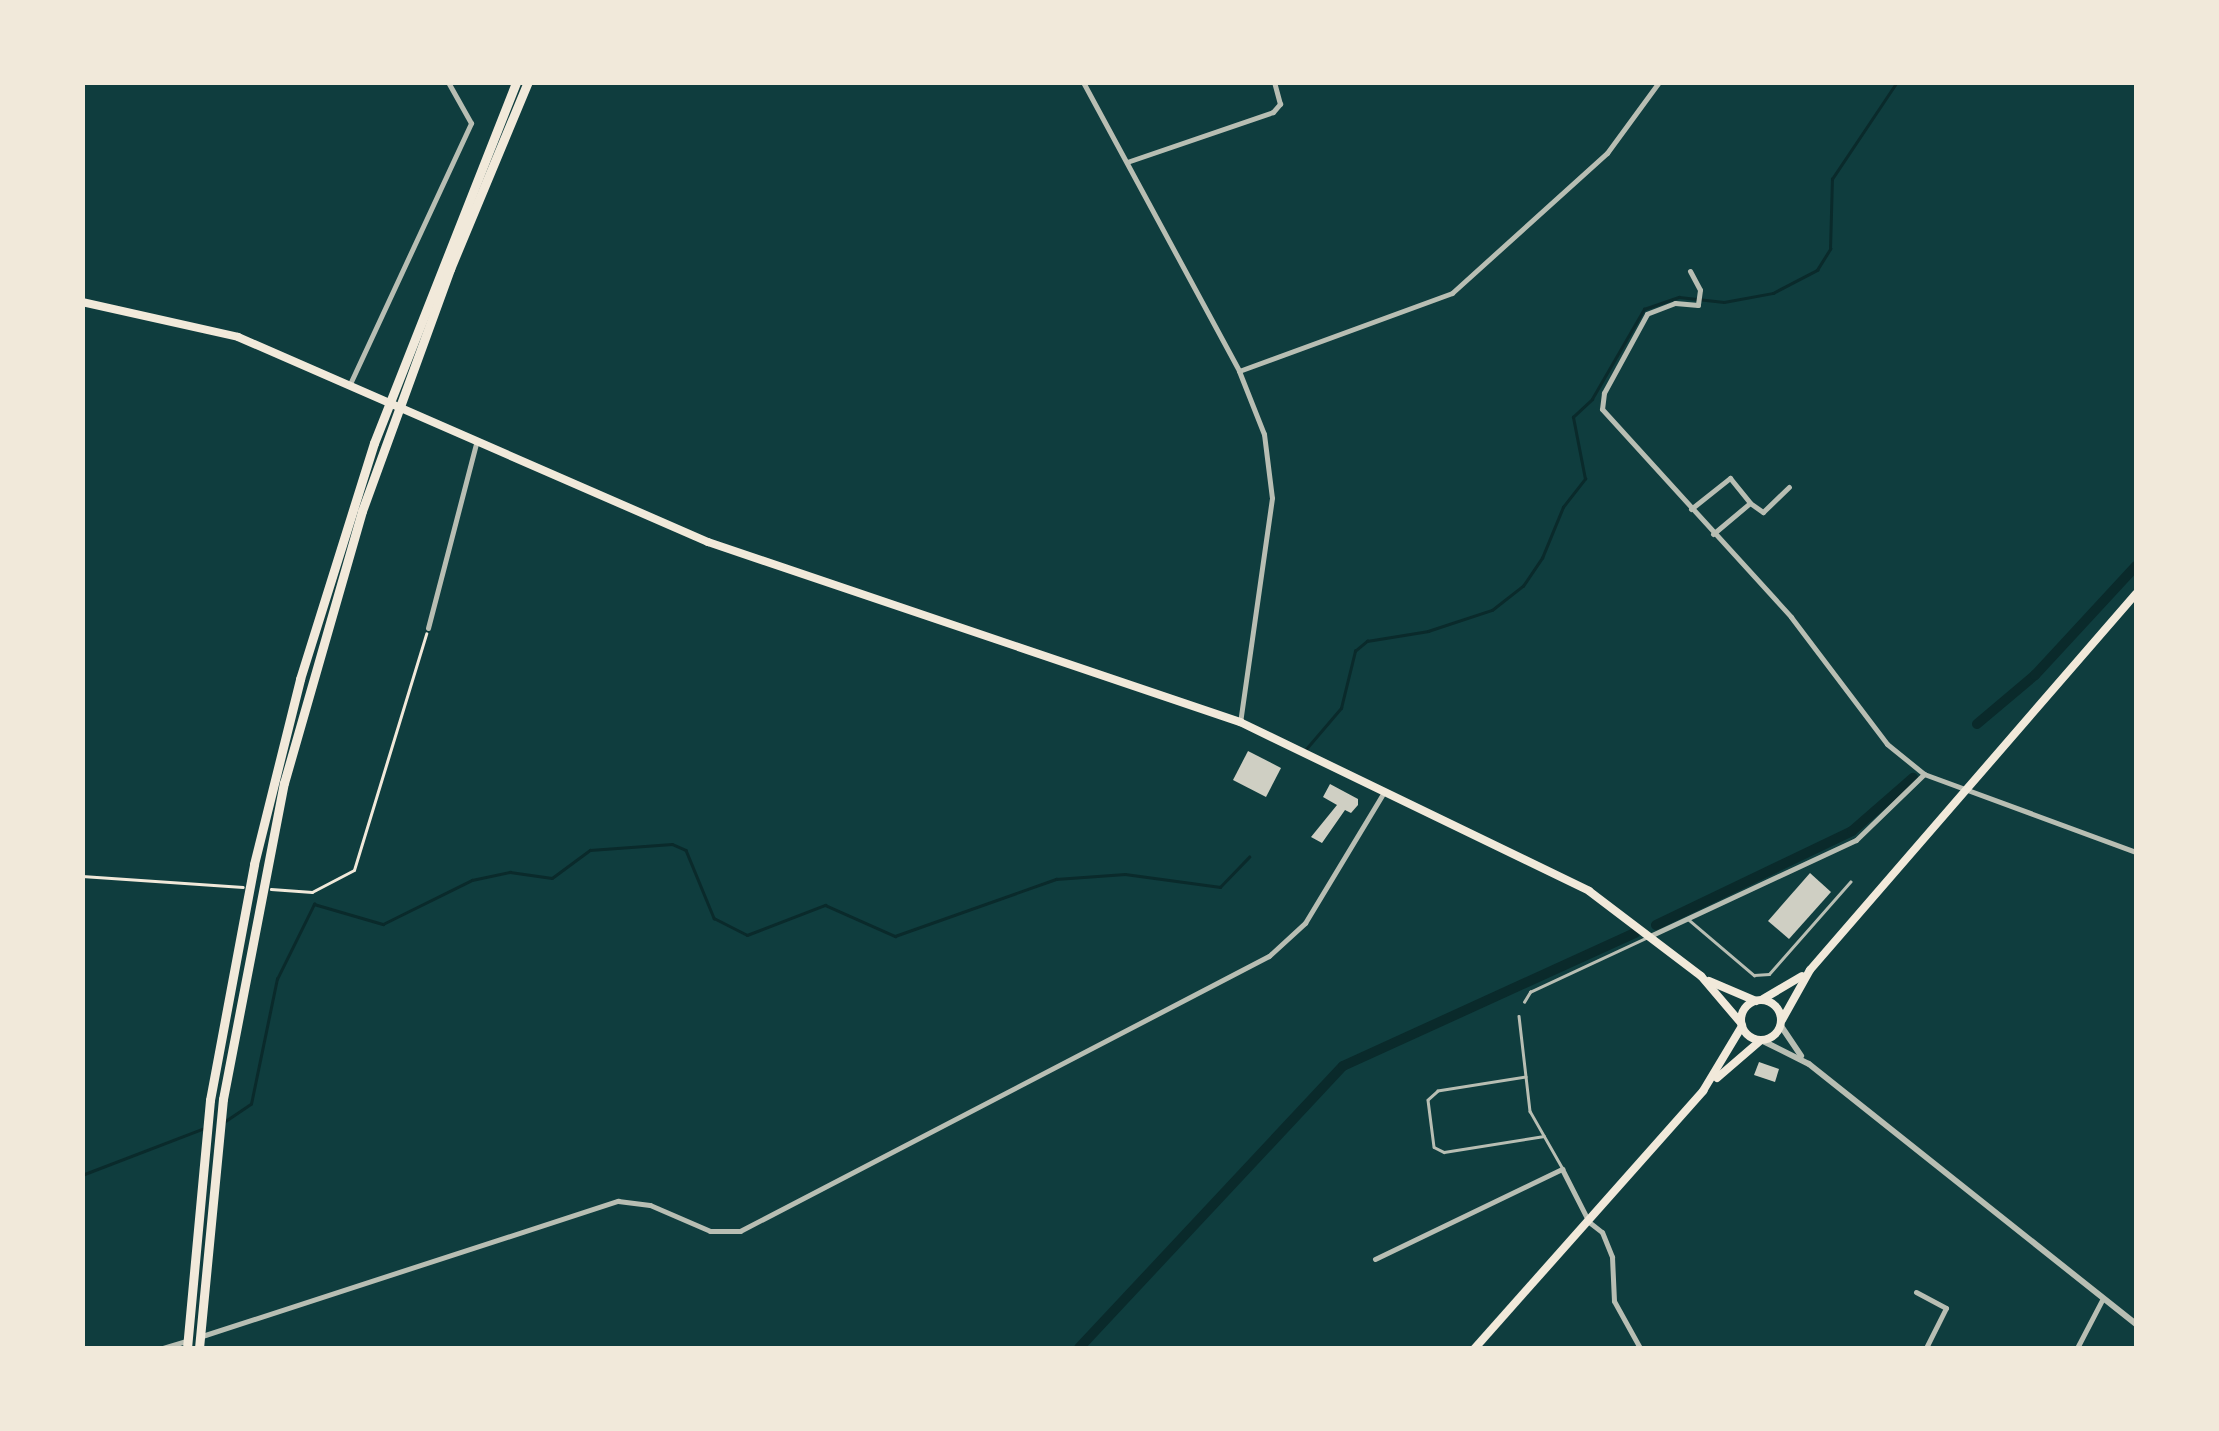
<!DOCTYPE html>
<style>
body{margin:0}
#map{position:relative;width:2219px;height:1431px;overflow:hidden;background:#0f3d3e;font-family:Roboto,sans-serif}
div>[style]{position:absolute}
.stream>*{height:2.5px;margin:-1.25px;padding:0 1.25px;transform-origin:1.25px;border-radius:1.25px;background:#0a2a2b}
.canal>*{height:10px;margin:-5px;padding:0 5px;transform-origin:5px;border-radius:5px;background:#0a2a2b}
.building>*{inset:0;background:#cfcfc3}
.path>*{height:2.5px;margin:-1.25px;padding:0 1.25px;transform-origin:1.25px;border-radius:1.25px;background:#f1e9da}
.service>*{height:2.5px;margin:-1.25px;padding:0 1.25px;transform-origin:1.25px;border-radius:1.25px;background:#b8beb3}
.minor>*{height:5px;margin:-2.5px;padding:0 2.5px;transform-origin:2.5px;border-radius:2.5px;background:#b8beb3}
.tertiary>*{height:6px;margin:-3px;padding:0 3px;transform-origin:3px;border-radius:3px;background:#b8beb3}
.secondary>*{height:8px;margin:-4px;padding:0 4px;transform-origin:4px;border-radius:4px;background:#f1e9da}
.secondary>.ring{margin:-4px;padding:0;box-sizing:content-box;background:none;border:8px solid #f1e9da;border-radius:50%}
.trunk>*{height:9px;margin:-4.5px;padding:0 4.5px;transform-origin:4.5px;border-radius:4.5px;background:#f1e9da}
span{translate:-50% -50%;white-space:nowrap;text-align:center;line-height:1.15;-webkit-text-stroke:10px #f1e9da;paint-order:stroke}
.frame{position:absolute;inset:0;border:85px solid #f1e9da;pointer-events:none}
</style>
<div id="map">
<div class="stream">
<div style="left:1306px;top:749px;width:54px;rotate:-49.5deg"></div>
<div style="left:1341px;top:708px;width:59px;rotate:-76.2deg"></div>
<div style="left:1355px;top:651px;width:16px;rotate:-40deg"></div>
<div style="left:1367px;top:641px;width:62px;rotate:-9.3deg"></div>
<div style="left:1428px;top:631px;width:67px;rotate:-18.2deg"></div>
<div style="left:1492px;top:610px;width:39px;rotate:-38deg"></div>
<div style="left:1523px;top:586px;width:34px;rotate:-56deg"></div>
<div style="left:1542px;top:558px;width:55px;rotate:-67.6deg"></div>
<div style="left:1563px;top:507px;width:36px;rotate:-52deg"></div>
<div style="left:1585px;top:479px;width:63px;rotate:-101deg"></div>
<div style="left:1573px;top:417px;width:26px;rotate:-43deg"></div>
<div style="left:1592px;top:399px;width:104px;rotate:-60deg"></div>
<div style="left:1644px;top:309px;width:37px;rotate:-19deg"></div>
<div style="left:1679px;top:297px;width:45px;rotate:6.3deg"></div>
<div style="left:1724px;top:302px;width:50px;rotate:-10.4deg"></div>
<div style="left:1773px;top:293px;width:50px;rotate:-27.6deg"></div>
<div style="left:1817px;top:270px;width:25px;rotate:-58deg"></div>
<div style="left:1830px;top:249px;width:70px;rotate:-88.4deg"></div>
<div style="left:1832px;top:179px;width:117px;rotate:-56.2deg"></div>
<div style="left:224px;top:1122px;width:32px;rotate:-34deg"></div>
<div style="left:251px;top:1104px;width:128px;rotate:-78.3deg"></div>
<div style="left:277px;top:979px;width:84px;rotate:-63.7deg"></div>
<div style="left:314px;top:904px;width:72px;rotate:16.2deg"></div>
<div style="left:383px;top:924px;width:99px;rotate:-26.3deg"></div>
<div style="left:472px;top:880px;width:39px;rotate:-12deg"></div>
<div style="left:510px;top:872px;width:42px;rotate:8.1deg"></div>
<div style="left:552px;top:878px;width:47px;rotate:-36.4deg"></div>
<div style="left:590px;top:850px;width:82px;rotate:-4.2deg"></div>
<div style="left:672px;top:844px;width:15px;rotate:23deg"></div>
<div style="left:686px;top:850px;width:74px;rotate:67.6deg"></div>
<div style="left:714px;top:918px;width:37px;rotate:27deg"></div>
<div style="left:747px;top:935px;width:84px;rotate:-21deg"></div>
<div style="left:825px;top:905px;width:77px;rotate:23.9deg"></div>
<div style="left:895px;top:936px;width:171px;rotate:-19.5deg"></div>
<div style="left:1056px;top:879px;width:69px;rotate:-4.1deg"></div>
<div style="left:1125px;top:874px;width:96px;rotate:7.8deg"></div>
<div style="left:1220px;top:887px;width:42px;rotate:-46deg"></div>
<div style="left:82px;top:1175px;width:129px;rotate:-21deg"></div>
</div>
<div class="canal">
<div style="left:1977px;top:724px;width:76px;rotate:-40.2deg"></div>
<div style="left:2035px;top:675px;width:149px;rotate:-47.2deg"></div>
<div style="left:1656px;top:925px;width:217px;rotate:-25.6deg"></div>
<div style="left:1852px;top:831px;width:81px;rotate:-41deg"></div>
<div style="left:1079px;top:1348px;width:386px;rotate:-46.9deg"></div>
<div style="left:1343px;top:1066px;width:321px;rotate:-24.5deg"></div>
</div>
<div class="building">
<div style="clip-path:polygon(1248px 751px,1281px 768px,1266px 797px,1233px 780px)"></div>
<div style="clip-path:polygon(1330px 784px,1358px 799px,1358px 805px,1351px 813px,1345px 810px,1322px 843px,1311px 837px,1337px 805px,1323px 797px)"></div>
<div style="clip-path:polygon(1810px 873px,1831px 892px,1789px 939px,1768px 921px)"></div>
<div style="clip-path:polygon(1759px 1062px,1779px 1069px,1775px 1082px,1754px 1075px)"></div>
</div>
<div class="path">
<div style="left:82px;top:876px;width:161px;rotate:3.9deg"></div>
<div style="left:271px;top:889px;width:41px;rotate:4.2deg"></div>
<div style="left:312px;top:892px;width:47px;rotate:-27.6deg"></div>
<div style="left:354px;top:870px;width:247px;rotate:-73deg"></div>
</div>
<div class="service">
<div style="left:1688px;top:919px;width:87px;rotate:40.3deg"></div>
<div style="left:1754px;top:975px;width:15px;rotate:-4deg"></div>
<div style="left:1769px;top:974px;width:123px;rotate:-48.6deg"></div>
<div style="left:1524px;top:1002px;width:12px;rotate:-59deg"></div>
<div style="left:1530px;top:992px;width:128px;rotate:-25deg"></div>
<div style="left:1519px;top:1016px;width:96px;rotate:83.4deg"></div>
<div style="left:1530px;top:1111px;width:64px;rotate:60.3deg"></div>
<div style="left:1526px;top:1077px;width:89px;rotate:171deg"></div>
<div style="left:1438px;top:1091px;width:13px;rotate:138deg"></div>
<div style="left:1428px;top:1100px;width:47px;rotate:82.7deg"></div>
<div style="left:1434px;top:1147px;width:11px;rotate:27deg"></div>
<div style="left:1444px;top:1152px;width:101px;rotate:-9.1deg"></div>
</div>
<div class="minor">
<div style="left:1083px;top:82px;width:328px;rotate:61.6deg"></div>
<div style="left:1239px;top:371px;width:68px;rotate:68.4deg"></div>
<div style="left:1264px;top:434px;width:64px;rotate:82.9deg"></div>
<div style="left:1272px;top:498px;width:226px;rotate:98.1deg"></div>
<div style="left:1127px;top:162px;width:154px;rotate:-18.9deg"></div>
<div style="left:1273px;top:112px;width:11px;rotate:-49deg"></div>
<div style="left:1280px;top:104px;width:23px;rotate:-105deg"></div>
<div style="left:1690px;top:271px;width:21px;rotate:62deg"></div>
<div style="left:1700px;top:290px;width:15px;rotate:98deg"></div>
<div style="left:1698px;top:305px;width:23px;rotate:-175deg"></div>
<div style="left:1675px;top:303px;width:30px;rotate:159deg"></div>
<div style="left:1647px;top:314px;width:90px;rotate:118.6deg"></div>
<div style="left:1604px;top:393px;width:16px;rotate:97deg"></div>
<div style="left:1602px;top:409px;width:281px;rotate:47.7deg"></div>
<div style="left:1791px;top:617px;width:159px;rotate:52.9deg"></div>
<div style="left:1887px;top:744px;width:48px;rotate:39deg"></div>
<div style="left:1924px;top:774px;width:226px;rotate:20.2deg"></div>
<div style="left:1239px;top:371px;width:227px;rotate:-20.1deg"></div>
<div style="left:1452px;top:293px;width:209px;rotate:-42.1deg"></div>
<div style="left:1607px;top:153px;width:88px;rotate:-53.8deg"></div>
<div style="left:349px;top:386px;width:290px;rotate:-65.1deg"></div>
<div style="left:471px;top:123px;width:47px;rotate:-119.3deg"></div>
<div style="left:1691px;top:509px;width:50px;rotate:-38.5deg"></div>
<div style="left:1730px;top:478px;width:32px;rotate:51deg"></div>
<div style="left:1713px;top:534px;width:48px;rotate:-40deg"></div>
<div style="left:1750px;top:503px;width:16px;rotate:35deg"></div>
<div style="left:1763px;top:512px;width:36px;rotate:-44deg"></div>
<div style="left:428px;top:628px;width:190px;rotate:-75.4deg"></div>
<div style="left:1652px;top:935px;width:225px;rotate:-25deg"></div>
<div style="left:1856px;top:840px;width:95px;rotate:-44.1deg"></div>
<div style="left:1375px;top:1259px;width:208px;rotate:-25.7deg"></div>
<div style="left:1562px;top:1169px;width:59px;rotate:63deg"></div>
<div style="left:1589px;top:1222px;width:16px;rotate:38deg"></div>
<div style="left:1602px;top:1232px;width:27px;rotate:68deg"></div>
<div style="left:1612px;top:1257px;width:44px;rotate:87.4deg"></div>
<div style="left:1614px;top:1301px;width:54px;rotate:61deg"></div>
<div style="left:1916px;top:1292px;width:34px;rotate:28deg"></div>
<div style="left:1946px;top:1308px;width:45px;rotate:116.6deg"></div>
<div style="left:199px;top:1337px;width:441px;rotate:-18deg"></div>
<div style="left:618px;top:1201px;width:32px;rotate:7deg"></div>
<div style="left:650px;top:1205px;width:65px;rotate:23.4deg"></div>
<div style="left:710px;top:1231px;width:30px"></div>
<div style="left:740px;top:1231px;width:596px;rotate:-27.47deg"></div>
<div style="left:1269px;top:956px;width:49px;rotate:-42.5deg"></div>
<div style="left:1305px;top:923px;width:153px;rotate:-58.9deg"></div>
<div style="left:163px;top:1348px;width:27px;rotate:-17deg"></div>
<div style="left:2077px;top:1348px;width:56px;rotate:-62.5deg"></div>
</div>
<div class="tertiary">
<div style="left:1781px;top:1026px;width:36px;rotate:56deg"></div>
<div style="left:1763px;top:1041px;width:51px;rotate:26.6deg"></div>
<div style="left:1809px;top:1064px;width:418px;rotate:38.5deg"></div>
</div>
<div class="secondary">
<div style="left:82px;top:302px;width:160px;rotate:12.6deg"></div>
<div style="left:238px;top:337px;width:513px;rotate:23.57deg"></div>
<div style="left:708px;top:542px;width:562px;rotate:18.69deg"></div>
<div style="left:1240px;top:722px;width:388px;rotate:25.8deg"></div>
<div style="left:1589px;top:891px;width:141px;rotate:37.2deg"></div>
<div style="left:1701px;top:976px;width:62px;rotate:49.6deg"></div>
<div style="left:1709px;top:981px;width:51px;rotate:23.1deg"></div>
<div style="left:1763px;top:999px;width:45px;rotate:-30.5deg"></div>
<div class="ring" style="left:1741px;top:1000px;width:32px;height:32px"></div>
<div style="left:1782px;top:1020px;width:57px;rotate:-60.8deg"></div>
<div style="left:1810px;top:970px;width:498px;rotate:-49.1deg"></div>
<div style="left:1717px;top:1078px;width:57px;rotate:-40.7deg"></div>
<div style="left:1475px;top:1348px;width:344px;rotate:-48.4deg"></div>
<div style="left:1703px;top:1091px;width:76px;rotate:-59deg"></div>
</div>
<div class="trunk">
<div style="left:187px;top:1348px;width:249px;rotate:-84.7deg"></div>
<div style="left:210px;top:1100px;width:240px;rotate:-79.4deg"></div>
<div style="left:254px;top:864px;width:191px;rotate:-76deg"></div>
<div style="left:300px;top:679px;width:247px;rotate:-72.6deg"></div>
<div style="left:374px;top:443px;width:388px;rotate:-68.5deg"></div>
<div style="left:199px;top:1348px;width:250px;rotate:-84.5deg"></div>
<div style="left:223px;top:1099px;width:322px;rotate:-79.1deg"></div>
<div style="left:284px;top:783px;width:283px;rotate:-74deg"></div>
<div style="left:362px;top:511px;width:258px;rotate:-70deg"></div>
<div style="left:450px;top:269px;width:203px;rotate:-67.4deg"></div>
</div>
<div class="frame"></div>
</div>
